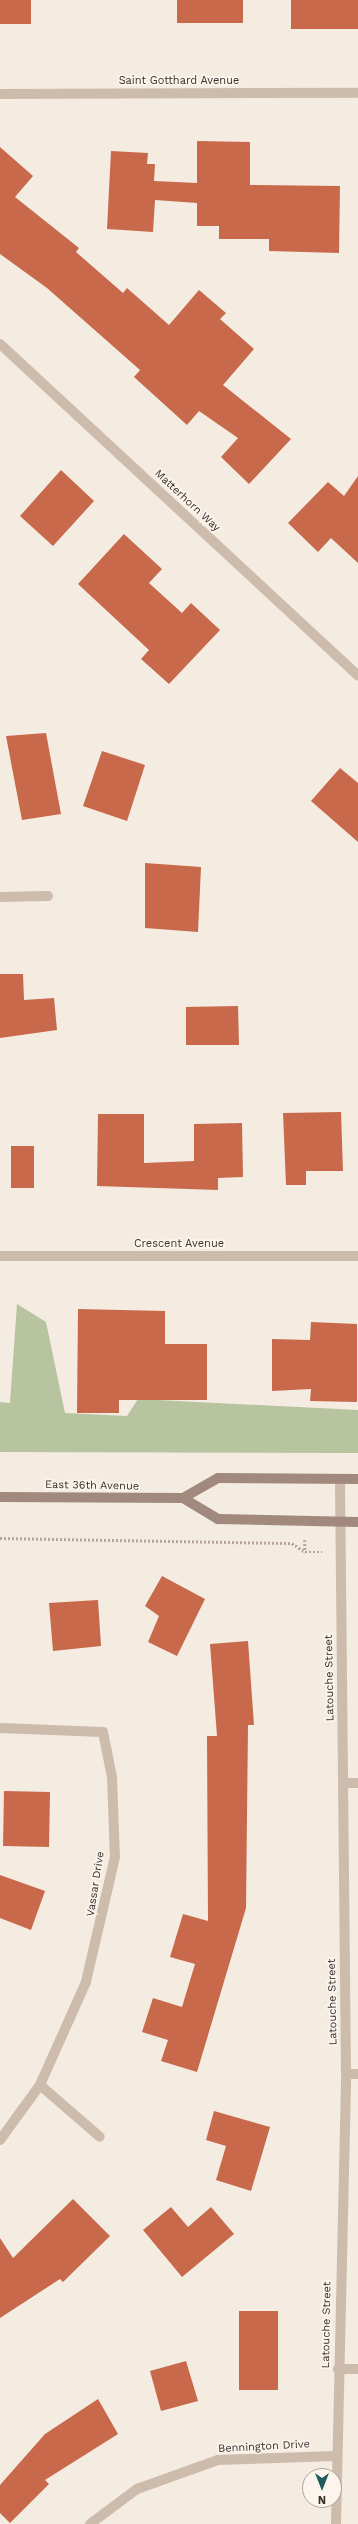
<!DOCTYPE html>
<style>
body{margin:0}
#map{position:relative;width:358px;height:2524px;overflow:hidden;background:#f4ebe1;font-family:"Work Sans",sans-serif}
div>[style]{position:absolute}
.green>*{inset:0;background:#b8c4a0}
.building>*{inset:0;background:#c8694b}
.path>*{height:2.5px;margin-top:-1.25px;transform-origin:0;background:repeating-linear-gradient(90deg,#b9a596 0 2px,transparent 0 4px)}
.service>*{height:10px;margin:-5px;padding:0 5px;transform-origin:5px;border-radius:5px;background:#cdbbac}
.minor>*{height:10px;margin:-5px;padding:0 5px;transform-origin:5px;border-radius:5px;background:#cdbbac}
.secondary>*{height:10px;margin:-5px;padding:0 5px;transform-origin:5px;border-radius:5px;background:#a18a7d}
span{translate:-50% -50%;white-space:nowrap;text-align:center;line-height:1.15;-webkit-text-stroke:3.5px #fbf5ee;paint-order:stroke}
.street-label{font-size:11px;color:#3b302b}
.north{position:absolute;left:302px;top:2468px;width:40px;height:40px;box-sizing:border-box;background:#fbf5ee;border:1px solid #aea6a0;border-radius:50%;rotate:180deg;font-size:11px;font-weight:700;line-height:16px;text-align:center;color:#3b302b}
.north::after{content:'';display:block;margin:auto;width:14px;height:18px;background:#1f5a5e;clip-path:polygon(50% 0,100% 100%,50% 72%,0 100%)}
</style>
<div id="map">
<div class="green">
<div style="clip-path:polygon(17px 1304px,46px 1322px,65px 1413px,127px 1416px,138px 1399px,358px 1410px,358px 1453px,0 1452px,0 1402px,10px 1403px)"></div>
</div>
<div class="building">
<div style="clip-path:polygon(0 0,31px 0,31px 24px,0 24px)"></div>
<div style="clip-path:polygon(177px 0,243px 0,243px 23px,177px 23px)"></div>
<div style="clip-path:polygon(291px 0,358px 0,358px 29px,291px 29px)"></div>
<div style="clip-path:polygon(197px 141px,250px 142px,250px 185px,340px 186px,339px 253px,269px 251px,269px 239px,219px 239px,219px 226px,197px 226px,197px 203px,155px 200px,153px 232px,107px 229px,111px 151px,148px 153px,147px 164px,155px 164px,154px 181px,197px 183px)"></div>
<div style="clip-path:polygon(0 147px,33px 176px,15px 197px,79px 248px,76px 252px,123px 293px,127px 288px,169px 325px,199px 290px,226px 313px,220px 319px,254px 349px,223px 385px,291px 439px,249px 484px,221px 457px,238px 438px,199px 411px,187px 425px,134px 377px,140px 370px,47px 288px,0 254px)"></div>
<div style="clip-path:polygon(61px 470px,94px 501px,53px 546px,20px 516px)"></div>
<div style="clip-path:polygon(358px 476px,358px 563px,331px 538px,318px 552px,288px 523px,328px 482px,344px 496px)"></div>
<div style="clip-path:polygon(124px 534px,162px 569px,149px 583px,182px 613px,191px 603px,220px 630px,169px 684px,141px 659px,149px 650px,78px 584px)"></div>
<div style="clip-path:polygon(46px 733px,61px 814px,22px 820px,6px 736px)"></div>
<div style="clip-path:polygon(102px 751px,145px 765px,127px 821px,83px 806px)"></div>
<div style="clip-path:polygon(340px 768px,358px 783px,358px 842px,311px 801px)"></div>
<div style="clip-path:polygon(145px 863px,201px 867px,198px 932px,145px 928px)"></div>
<div style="clip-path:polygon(0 974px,23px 974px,24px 1000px,54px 998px,57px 1030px,0 1038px)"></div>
<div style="clip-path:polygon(238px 1006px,239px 1045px,186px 1045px,186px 1007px)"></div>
<div style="clip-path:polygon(341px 1112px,343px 1171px,306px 1171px,306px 1185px,286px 1185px,283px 1113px)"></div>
<div style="clip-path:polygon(98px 1114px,144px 1114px,144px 1163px,194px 1161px,194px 1124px,242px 1123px,243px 1177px,218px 1178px,218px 1190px,97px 1186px)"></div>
<div style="clip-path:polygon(11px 1146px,34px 1146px,34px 1188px,11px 1188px)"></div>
<div style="clip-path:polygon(78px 1309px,165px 1311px,165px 1344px,207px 1344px,207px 1400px,119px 1400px,119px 1413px,77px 1413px)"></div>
<div style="clip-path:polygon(311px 1322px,357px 1324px,357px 1402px,310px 1401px,311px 1389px,272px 1391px,272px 1339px,310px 1340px)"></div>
<div style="clip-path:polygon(162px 1576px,205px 1599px,177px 1656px,148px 1642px,159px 1616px,145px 1606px)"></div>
<div style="clip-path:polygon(98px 1600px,101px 1646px,53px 1651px,49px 1603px)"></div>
<div style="clip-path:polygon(248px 1641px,254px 1725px,248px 1725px,246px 1908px,197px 2072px,161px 2061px,168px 2040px,142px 2032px,153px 1998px,182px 2007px,195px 1964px,170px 1957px,183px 1914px,208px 1921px,207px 1736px,217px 1736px,210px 1644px)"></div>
<div style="clip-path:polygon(4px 1791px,50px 1792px,49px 1847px,3px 1846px)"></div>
<div style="clip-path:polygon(0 1875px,45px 1891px,31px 1930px,0 1918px)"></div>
<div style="clip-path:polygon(214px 2111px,270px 2127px,251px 2191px,216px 2180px,226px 2146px,206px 2140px)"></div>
<div style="clip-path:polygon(73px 2199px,110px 2236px,63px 2282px,60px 2279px,0 2318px,0 2238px,13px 2258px)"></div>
<div style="clip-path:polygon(171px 2207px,188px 2227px,211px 2207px,234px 2234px,182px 2277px,143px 2230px)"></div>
<div style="clip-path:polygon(239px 2311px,278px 2311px,278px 2390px,239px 2390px)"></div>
<div style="clip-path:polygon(186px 2361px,198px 2401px,161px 2411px,150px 2371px)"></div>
<div style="clip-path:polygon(98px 2399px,118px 2434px,45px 2480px,49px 2484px,10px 2523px,0 2513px,0 2485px,45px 2434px)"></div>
</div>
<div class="path">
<div style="left:0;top:1538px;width:292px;rotate:1deg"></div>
<div style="left:292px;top:1543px;width:16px;rotate:35deg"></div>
<div style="left:305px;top:1540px;width:12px;rotate:90deg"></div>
<div style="left:305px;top:1552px;width:17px"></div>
</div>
<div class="service">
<div style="left:343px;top:1783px;width:15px"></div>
</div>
<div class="minor">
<div style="left:0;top:94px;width:358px;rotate:-0.2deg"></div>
<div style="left:0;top:344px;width:488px;rotate:42.8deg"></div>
<div style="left:0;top:897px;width:48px;rotate:-1.2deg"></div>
<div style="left:0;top:1256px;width:358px"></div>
<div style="left:0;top:1728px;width:103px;rotate:2.2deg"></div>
<div style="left:103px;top:1732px;width:46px;rotate:78.7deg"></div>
<div style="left:112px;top:1777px;width:80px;rotate:87.9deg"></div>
<div style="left:115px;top:1857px;width:128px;rotate:103.1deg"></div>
<div style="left:86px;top:1982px;width:113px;rotate:114.1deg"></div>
<div style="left:40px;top:2085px;width:68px;rotate:126deg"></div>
<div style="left:346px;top:2074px;width:12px"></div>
<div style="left:40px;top:2085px;width:79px;rotate:40.9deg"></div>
<div style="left:338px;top:2369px;width:20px"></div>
<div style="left:90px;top:2524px;width:59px;rotate:-36.7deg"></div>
<div style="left:137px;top:2489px;width:86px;rotate:-19.7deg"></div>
<div style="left:218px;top:2460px;width:118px;rotate:-1.9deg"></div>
<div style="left:336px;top:2524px;width:450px;rotate:-88.7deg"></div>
<div style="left:346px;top:2074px;width:595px;rotate:-90.58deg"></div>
</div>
<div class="secondary">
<div style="left:0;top:1497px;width:183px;rotate:0.3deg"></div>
<div style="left:183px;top:1498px;width:41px;rotate:31deg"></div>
<div style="left:218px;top:1519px;width:140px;rotate:1.2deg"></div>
<div style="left:183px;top:1498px;width:40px;rotate:-29.7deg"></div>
<div style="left:218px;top:1478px;width:140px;rotate:0.4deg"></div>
</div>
<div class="street-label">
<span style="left:179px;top:81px">Saint Gotthard Avenue</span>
<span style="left:187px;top:501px;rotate:43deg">Matterhorn Way</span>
<span style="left:179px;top:1244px">Crescent Avenue</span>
<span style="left:92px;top:1486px;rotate:1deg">East 36th Avenue</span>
<span style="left:330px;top:1678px;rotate:-91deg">Latouche Street</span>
<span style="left:96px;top:1884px;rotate:-81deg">Vassar Drive</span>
<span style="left:333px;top:2002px;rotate:-91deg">Latouche Street</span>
<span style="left:327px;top:2325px;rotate:-89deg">Latouche Street</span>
<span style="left:264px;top:2447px;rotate:-3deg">Bennington Drive</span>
</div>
<div class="north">N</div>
</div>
